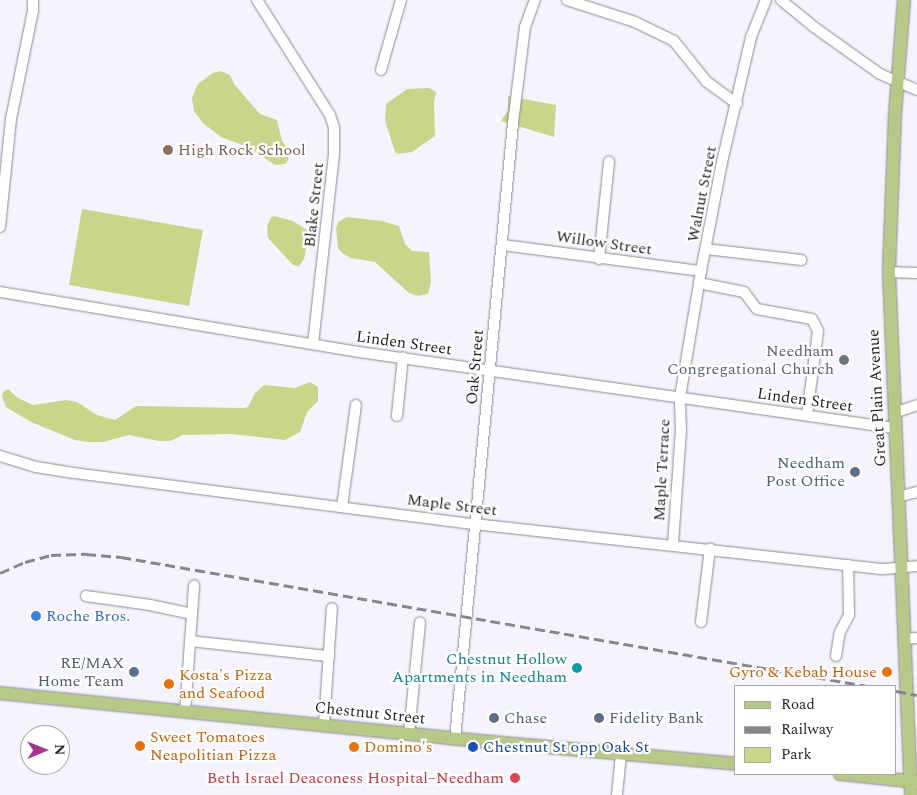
<!DOCTYPE html>
<meta charset="utf-8">
<style>
body{margin:0}
#map{position:relative;width:917px;height:795px;overflow:hidden;background:#f6f3fe;font-family:Spectral,serif}
div>[style]{position:absolute}
.green>*{inset:0;background:#cbd589}
.roads{filter:drop-shadow(0 0 1px #8b8892) drop-shadow(0 0 1px #8b8892)}
.minor>*{height:10px;margin:-5px;padding:0 5px;transform-origin:5px;border-radius:5px;background:#fff}
.major>*{height:12px;margin:-6px;padding:0 6px;transform-origin:6px;border-radius:6px;background:#b7c987}
.rail>*{height:2.5px;margin-top:-1.25px;transform-origin:0;background:repeating-linear-gradient(90deg,#88868d 0 10px,transparent 0 15px)}
.dots>*{width:14px;height:14px;translate:-50% -50%;box-sizing:border-box;border:2px solid #fff;border-radius:50%}
span{translate:-50% -50%;white-space:nowrap;text-align:center;line-height:1.15;-webkit-text-stroke:4.5px #fff;paint-order:stroke}
.education-label{font-size:16px;color:#785e54}
.left{translate:0 -50%;text-align:left}
.street-label{font-size:16px;color:#201f23}
.worship-label{font-size:16px;color:#5b616d}
.right{translate:-100% -50%;text-align:right}
.service-label{font-size:16px;color:#4e5e75}
.shop-label{font-size:16px;color:#366cbe}
.culture-label{font-size:16px;color:#0d838f}
.food-label{font-size:16px;color:#c56008}
.transit-label{font-size:16px;color:#164399}
.health-label{font-size:16px;color:#be3a42}
.legend{position:absolute;left:734px;top:685px;width:162px;height:90px;box-sizing:border-box;background:#fff;border:1px solid #a6a5a7;margin:0;padding:6px 9px;list-style:none;font-size:15px;color:#201f23}
.legend li{display:flex;align-items:center;gap:10px;height:25px}
.legend b{width:25px;border:1px solid #a6a5a7}
.north{position:absolute;left:20px;top:725px;width:50px;height:50px;box-sizing:border-box;background:#fff;border:1px solid #a6a5a7;border-radius:50%;rotate:89deg;font-size:14px;font-weight:700;line-height:20px;text-align:center;color:#201f23}
.north::after{content:'';display:block;margin:auto;width:18px;height:22px;background:#a5338f;clip-path:polygon(50% 0,100% 100%,50% 72%,0 100%)}
</style>
<div id="map">
<div class="green">
<div style="clip-path:polygon(221px 71px,230px 75px,234px 84px,260px 114px,277px 120px,282px 141px,290px 151px,288px 160px,285px 164px,275px 165px,250px 148px,221px 137px,203px 123px,194px 111px,192px 98px,198px 84px,213px 73px)"></div>
<div style="clip-path:polygon(429px 88px,436px 92px,434px 102px,435px 136px,412px 152px,398px 154px,395px 152px,385px 121px,386px 104px,407px 89px)"></div>
<div style="clip-path:polygon(508px 96px,556px 105px,554px 137px,501px 121px,508px 110px)"></div>
<div style="clip-path:polygon(82px 209px,203px 230px,189px 306px,69px 285px)"></div>
<div style="clip-path:polygon(274px 216px,293px 221px,307px 230px,308px 239px,304px 259px,299px 266px,293px 265px,268px 238px,267px 226px,271px 217px)"></div>
<div style="clip-path:polygon(347px 217px,382px 221px,399px 226px,405px 244px,412px 251px,429px 252px,431px 282px,428px 294px,418px 296px,409px 293px,375px 262px,351px 258px,342px 253px,338px 248px,336px 229px,338px 222px)"></div>
<div style="clip-path:polygon(310px 382px,318px 387px,318px 401px,307px 412px,300px 432px,285px 440px,231px 434px,183px 435px,170px 441px,159px 441px,129px 435px,103px 442px,88px 442px,75px 440px,31px 422px,6px 407px,2px 397px,3px 392px,8px 389px,18px 398px,33px 405px,66px 400px,77px 402px,97px 415px,115px 420px,136px 406px,244px 408px,248px 407px,255px 393px,264px 385px,295px 388px)"></div>
</div>
<div class="roads">
<div class="minor">
<div style="left:257px;top:0;width:136px;rotate:57.6deg"></div>
<div style="left:330px;top:115px;width:13px;rotate:72deg"></div>
<div style="left:334px;top:127px;width:27px;rotate:90deg"></div>
<div style="left:334px;top:154px;width:191px;rotate:96.3deg"></div>
<div style="left:567px;top:0;width:71px;rotate:17.9deg"></div>
<div style="left:635px;top:22px;width:43px;rotate:26deg"></div>
<div style="left:674px;top:41px;width:53px;rotate:51.2deg"></div>
<div style="left:707px;top:82px;width:37px;rotate:36deg"></div>
<div style="left:781px;top:0;width:43px;rotate:39.3deg"></div>
<div style="left:814px;top:27px;width:81px;rotate:35.5deg"></div>
<div style="left:880px;top:74px;width:40px;rotate:23.4deg"></div>
<div style="left:381px;top:70px;width:73px;rotate:-74.1deg"></div>
<div style="left:0;top:227px;width:109px;rotate:-84.2deg"></div>
<div style="left:11px;top:119px;width:110px;rotate:-78.5deg"></div>
<div style="left:33px;top:11px;width:11px;rotate:-90deg"></div>
<div style="left:503px;top:245px;width:200px;rotate:7.5deg"></div>
<div style="left:706px;top:249px;width:96px;rotate:6.6deg"></div>
<div style="left:599px;top:259px;width:98px;rotate:-84.1deg"></div>
<div style="left:889px;top:272px;width:28px;rotate:2deg"></div>
<div style="left:699px;top:283px;width:46px;rotate:11.3deg"></div>
<div style="left:744px;top:292px;width:21px;rotate:53deg"></div>
<div style="left:757px;top:309px;width:56px;rotate:10.3deg"></div>
<div style="left:812px;top:319px;width:13px;rotate:63deg"></div>
<div style="left:818px;top:331px;width:85px;rotate:97.5deg"></div>
<div style="left:0;top:292px;width:364px;rotate:9.5deg"></div>
<div style="left:359px;top:352px;width:540px;rotate:8.09deg"></div>
<div style="left:894px;top:413px;width:24px;rotate:-19deg"></div>
<div style="left:397px;top:416px;width:59px;rotate:-84.2deg"></div>
<div style="left:0;top:456px;width:38px;rotate:17deg"></div>
<div style="left:36px;top:467px;width:38px;rotate:9deg"></div>
<div style="left:74px;top:473px;width:403px;rotate:7.3deg"></div>
<div style="left:474px;top:524px;width:412px;rotate:6.3deg"></div>
<div style="left:884px;top:569px;width:33px;rotate:-5deg"></div>
<div style="left:898px;top:497px;width:20px;rotate:-15deg"></div>
<div style="left:342px;top:507px;width:103px;rotate:-82.2deg"></div>
<div style="left:673px;top:544px;width:113px;rotate:-86deg"></div>
<div style="left:681px;top:431px;width:34px;rotate:-92deg"></div>
<div style="left:680px;top:397px;width:128px;rotate:-80.5deg"></div>
<div style="left:701px;top:271px;width:111px;rotate:-79.1deg"></div>
<div style="left:722px;top:162px;width:128px;rotate:-76.9deg"></div>
<div style="left:751px;top:37px;width:40px;rotate:-68deg"></div>
<div style="left:86px;top:596px;width:65px;rotate:8deg"></div>
<div style="left:150px;top:605px;width:43px;rotate:12.1deg"></div>
<div style="left:701px;top:622px;width:74px;rotate:-83deg"></div>
<div style="left:904px;top:639px;width:13px;rotate:-4deg"></div>
<div style="left:190px;top:641px;width:140px;rotate:6.2deg"></div>
<div style="left:836px;top:656px;width:24px;rotate:-81deg"></div>
<div style="left:840px;top:632px;width:19px;rotate:-62deg"></div>
<div style="left:849px;top:615px;width:50px;rotate:-91.1deg"></div>
<div style="left:185px;top:712px;width:127px;rotate:-85.9deg"></div>
<div style="left:324px;top:724px;width:116px;rotate:-86.1deg"></div>
<div style="left:409px;top:733px;width:111px;rotate:-84.3deg"></div>
<div style="left:455px;top:739px;width:619px;rotate:-84.62deg"></div>
<div style="left:513px;top:123px;width:97px;rotate:-82.9deg"></div>
<div style="left:525px;top:27px;width:29px;rotate:-70deg"></div>
<div style="left:617px;top:795px;width:41px;rotate:-84.4deg"></div>
</div>
<div class="major">
<div style="left:904px;top:0;width:114px;rotate:94.5deg"></div>
<div style="left:895px;top:114px;width:158px;rotate:92.2deg"></div>
<div style="left:889px;top:272px;width:523px;rotate:87.59deg"></div>
<div style="left:0;top:693px;width:449px;rotate:5.7deg"></div>
<div style="left:447px;top:738px;width:290px;rotate:5.1deg"></div>
<div style="left:840px;top:774px;width:77px;rotate:5.9deg"></div>
</div>
</div>
<div class="rail">
<div style="left:0;top:573px;width:27px;rotate:-24deg"></div>
<div style="left:25px;top:562px;width:27px;rotate:-15deg"></div>
<div style="left:51px;top:555px;width:35px;rotate:-2deg"></div>
<div style="left:86px;top:554px;width:35px;rotate:5deg"></div>
<div style="left:121px;top:557px;width:757px;rotate:9.81deg"></div>
<div style="left:896px;top:691px;width:21px;rotate:11deg"></div>
</div>
<div class="dots">
<div style="left:168px;top:150px;background:#8d6e63"></div>
<div style="left:844px;top:360px;background:#6b7280"></div>
<div style="left:855px;top:472px;background:#5c6f8a"></div>
<div style="left:36px;top:616px;background:#3f7fe0"></div>
<div style="left:577px;top:668px;background:#0f9aa8"></div>
<div style="left:134px;top:672px;background:#5c6f8a"></div>
<div style="left:887px;top:672px;background:#e8710a"></div>
<div style="left:169px;top:684px;background:#e8710a"></div>
<div style="left:494px;top:718px;background:#5c6f8a"></div>
<div style="left:599px;top:718px;background:#5c6f8a"></div>
<div style="left:140px;top:746px;background:#e8710a"></div>
<div style="left:354px;top:747px;background:#e8710a"></div>
<div style="left:473px;top:747px;background:#1a4fb4"></div>
<div style="left:515px;top:778px;background:#e0444e"></div>
</div>
<div class="education-label">
<span class="left" style="left:178px;top:150px">High Rock School</span>
</div>
<div class="street-label">
<span style="left:702px;top:194px;rotate:-79deg">Walnut Street</span>
<span style="left:314px;top:205px;rotate:-84deg">Blake Street</span>
<span style="left:604px;top:243px;rotate:8deg">Willow Street</span>
<span style="left:404px;top:343px;rotate:8deg">Linden Street</span>
<span style="left:475px;top:367px;rotate:-85deg">Oak Street</span>
<span style="left:877px;top:398px;rotate:-93deg">Great Plain Avenue</span>
<span style="left:805px;top:400px;rotate:8deg">Linden Street</span>
<span style="left:662px;top:470px;rotate:-87deg">Maple Terrace</span>
<span style="left:452px;top:505px;rotate:7deg">Maple Street</span>
<span style="left:370px;top:713px;rotate:6deg">Chestnut Street</span>
</div>
<div class="worship-label">
<span class="right" style="left:834px;top:360px">Needham<br>Congregational Church</span>
</div>
<div class="service-label">
<span class="right" style="left:845px;top:472px">Needham<br>Post Office</span>
<span class="right" style="left:124px;top:672px">RE/MAX<br>Home Team</span>
<span class="left" style="left:504px;top:718px">Chase</span>
<span class="left" style="left:609px;top:718px">Fidelity Bank</span>
</div>
<div class="shop-label">
<span class="left" style="left:46px;top:616px">Roche Bros.</span>
</div>
<div class="culture-label">
<span class="right" style="left:567px;top:668px">Chestnut Hollow<br>Apartments in Needham</span>
</div>
<div class="food-label">
<span class="right" style="left:877px;top:672px">Gyro &amp; Kebab House</span>
<span class="left" style="left:179px;top:684px">Kosta's Pizza<br>and Seafood</span>
<span class="left" style="left:150px;top:746px">Sweet Tomatoes<br>Neapolitian Pizza</span>
<span class="left" style="left:364px;top:747px">Domino's</span>
</div>
<div class="transit-label">
<span class="left" style="left:483px;top:747px">Chestnut St opp Oak St</span>
</div>
<div class="health-label">
<span class="right" style="left:504px;top:778px">Beth Israel Deaconess Hospital–Needham</span>
</div>
<ul class="legend">
<li><b style="height:6px;background:#b7c987"></b>Road</li>
<li><b style="height:6px;background:#88868d"></b>Railway</li>
<li><b style="height:14px;background:#cbd589"></b>Park</li>
</ul>
<div class="north">N</div>
</div>
